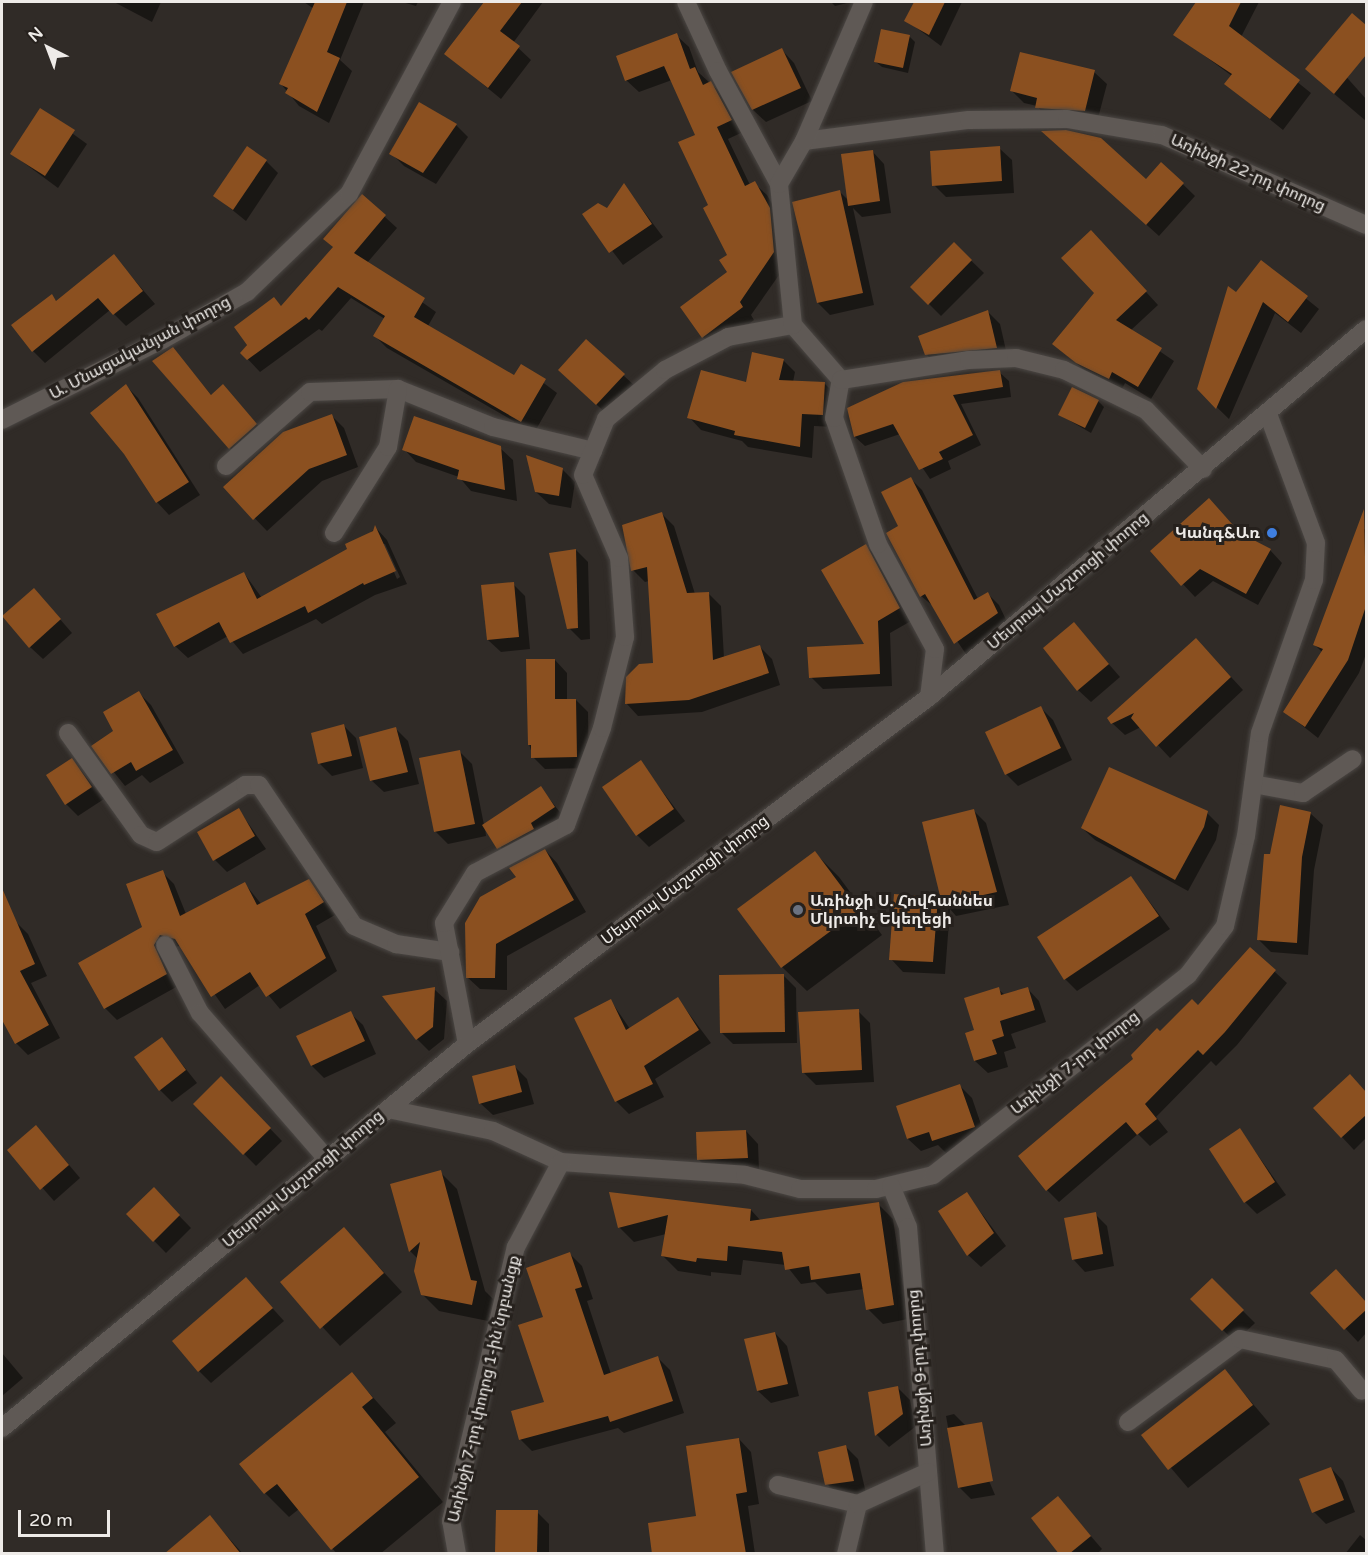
<!DOCTYPE html>
<meta charset="utf-8">
<style>
body{margin:0}
#map{position:relative;width:1368px;height:1555px;overflow:hidden;background:#302b27;font-family:"Varela Round","Noto Sans Armenian",sans-serif}
div>[style]{position:absolute}
.shadow>*{inset:0;background:#0007}
.building>*{inset:0;background:#8b5020}
.roads{filter:drop-shadow(0 0 2px #4b4744) drop-shadow(0 0 2px #4b4744)}
.minor>*{height:18px;margin:-9px;padding:0 9px;transform-origin:9px;border-radius:9px;background:#5f5955}
.dots>*{width:16px;height:16px;translate:-50% -50%;box-sizing:border-box;border:3px solid #26211d;border-radius:50%}
span{translate:-50% -50%;white-space:nowrap;text-align:center;line-height:1.15;-webkit-text-stroke:6px #26211d;paint-order:stroke}
.street-label{font-size:16px;color:#eeebe8}
.poi-label{font-size:16px;color:#eeebe8;font-weight:700}
.right{translate:-100% -50%;text-align:right}
.left{translate:0 -50%;text-align:left}
.frame{position:absolute;inset:0;border:3px solid #eeebe8;pointer-events:none}
.north{position:absolute;left:18px;top:18px;width:60px;height:60px;-webkit-text-stroke:4px #26211d;paint-order:stroke;rotate:318deg;font-size:16px;font-weight:700;line-height:24px;text-align:center;color:#eeebe8}
.north::after{content:'';display:block;margin:auto;width:21px;height:27px;background:#eeebe8;clip-path:polygon(50% 0,100% 100%,50% 72%,0 100%)}
.scale{position:absolute;left:18px;top:1510px;width:92px;height:27px;box-sizing:border-box;border:3px solid #eeebe8;border-top:0;padding-left:8px;font-size:18px;line-height:21px;white-space:nowrap;color:#eeebe8;-webkit-text-stroke:4px #26211d;paint-order:stroke}
</style>
<div id="map">
<div class="shadow">
<div style="clip-path:polygon(114px 2px,161px 2px,152px 22px)"></div>
<div style="clip-path:polygon(304px 2px,364px 2px,340px 60px,352px 71px,329px 123px,299px 106px,281px 84px,314px 9px)"></div>
<div style="clip-path:polygon(402px 2px,418px 2px,416px 6px)"></div>
<div style="clip-path:polygon(486px 2px,543px 2px,513px 43px,531px 60px,501px 99px,446px 54px)"></div>
<div style="clip-path:polygon(831px 2px,851px 2px,835px 6px)"></div>
<div style="clip-path:polygon(915px 2px,962px 2px,941px 46px,906px 20px)"></div>
<div style="clip-path:polygon(1197px 2px,1259px 2px,1241px 37px,1311px 93px,1283px 130px,1226px 84px,1232px 76px,1175px 34px)"></div>
<div style="clip-path:polygon(676px 35px,689px 47px,698px 72px,723px 95px,743px 132px,728px 139px,750px 185px,754px 183px,767px 195px,782px 221px,786px 265px,751px 315px,754px 320px,716px 349px,703px 337px,729px 272px,729px 256px,710px 206px,697px 135px,672px 80px,639px 92px,626px 80px)"></div>
<div style="clip-path:polygon(909px 36px,915px 42px,908px 73px,882px 67px,876px 62px)"></div>
<div style="clip-path:polygon(782px 50px,794px 63px,812px 101px,766px 122px,753px 110px,733px 72px)"></div>
<div style="clip-path:polygon(1334px 63px,1366px 99px,1366px 121px,1319px 81px)"></div>
<div style="clip-path:polygon(1094px 72px,1107px 84px,1097px 122px,1049px 120px,1037px 106px,1024px 103px,1012px 91px)"></div>
<div style="clip-path:polygon(40px 110px,87px 144px,58px 188px,12px 154px)"></div>
<div style="clip-path:polygon(456px 125px,468px 137px,436px 184px,404px 166px,391px 153px)"></div>
<div style="clip-path:polygon(1056px 143px,1146px 181px,1162px 164px,1195px 196px,1159px 236px)"></div>
<div style="clip-path:polygon(999px 148px,1012px 160px,1014px 193px,946px 197px,934px 185px)"></div>
<div style="clip-path:polygon(872px 151px,884px 164px,891px 213px,862px 217px,853px 208px,874px 305px,830px 315px,818px 303px,840px 192px,849px 201px)"></div>
<div style="clip-path:polygon(266px 161px,278px 173px,246px 221px,215px 196px)"></div>
<div style="clip-path:polygon(624px 185px,663px 237px,623px 265px,584px 214px,607px 210px)"></div>
<div style="clip-path:polygon(362px 196px,397px 228px,367px 263px,436px 312px,428px 326px,515px 377px,521px 366px,557px 393px,534px 433px,387px 348px,375px 336px,385px 319px,351px 298px,322px 331px,319px 329px,260px 372px,242px 353px,274px 299px,282px 307px,334px 248px)"></div>
<div style="clip-path:polygon(954px 244px,984px 273px,941px 316px,912px 287px)"></div>
<div style="clip-path:polygon(1103px 245px,1158px 305px,1130px 331px,1174px 361px,1151px 399px,1125px 383px,1121px 391px,1090px 375px,1054px 344px,1096px 293px)"></div>
<div style="clip-path:polygon(114px 256px,155px 304px,126px 326px,110px 310px,45px 363px,33px 351px,51px 296px,57px 302px)"></div>
<div style="clip-path:polygon(1261px 262px,1319px 309px,1301px 333px,1275px 313px,1229px 419px,1198px 389px,1236px 294px)"></div>
<div style="clip-path:polygon(987px 311px,1000px 324px,1008px 359px,939px 367px,927px 355px)"></div>
<div style="clip-path:polygon(173px 349px,212px 396px,235px 399px,268px 437px,242px 460px,230px 448px)"></div>
<div style="clip-path:polygon(783px 360px,795px 372px,793px 382px,825px 384px,837px 396px,835px 427px,814px 426px,812px 458px,748px 447px,742px 441px,701px 430px,689px 417px)"></div>
<div style="clip-path:polygon(999px 372px,1009px 381px,1011px 397px,961px 404px,981px 445px,948px 461px,951px 469px,930px 479px,900px 434px,865px 446px,855px 437px,849px 409px)"></div>
<div style="clip-path:polygon(623px 375px,636px 387px,609px 416px,572px 382px)"></div>
<div style="clip-path:polygon(126px 386px,138px 398px,200px 495px,169px 515px,157px 502px)"></div>
<div style="clip-path:polygon(1098px 401px,1104px 407px,1091px 433px,1060px 415px)"></div>
<div style="clip-path:polygon(332px 416px,344px 428px,358px 467px,322px 481px,267px 531px,225px 487px)"></div>
<div style="clip-path:polygon(500px 448px,513px 460px,517px 501px,471px 491px,459px 477px,416px 462px,404px 449px)"></div>
<div style="clip-path:polygon(562px 469px,575px 482px,571px 508px,549px 504px,536px 492px)"></div>
<div style="clip-path:polygon(911px 479px,922px 490px,978px 599px,988px 594px,999px 605px,1008px 624px,966px 654px,933px 606px,921px 596px,900px 527px)"></div>
<div style="clip-path:polygon(662px 514px,674px 526px,695px 594px,708px 593px,721px 606px,724px 658px,759px 646px,772px 659px,780px 685px,702px 712px,638px 716px,626px 703px,655px 664px,649px 581px,645px 582px,633px 570px)"></div>
<div style="clip-path:polygon(1359px 527px,1366px 530px,1366px 654px,1359px 673px,1318px 738px,1285px 712px,1323px 653px,1315px 645px)"></div>
<div style="clip-path:polygon(evenodd,376px 528px,387px 540px,407px 584px,375px 595px,322px 624px,316px 619px,243px 654px,228px 636px,188px 658px,175px 646px,244px 573px,262px 598px,349px 549px,376px 528px,382px 544px,385px 544px,400px 577px,397px 579px,382px 544px)"></div>
<div style="clip-path:polygon(1242px 535px,1270px 550px,1282px 563px,1258px 605px,1213px 581px,1195px 597px,1152px 551px)"></div>
<div style="clip-path:polygon(866px 546px,878px 558px,911px 621px,890px 633px,892px 686px,823px 689px,811px 677px,866px 645px)"></div>
<div style="clip-path:polygon(576px 550px,588px 562px,590px 639px,581px 640px,569px 628px)"></div>
<div style="clip-path:polygon(513px 584px,525px 596px,530px 649px,501px 652px,488px 640px)"></div>
<div style="clip-path:polygon(46px 603px,72px 633px,43px 659px,30px 647px)"></div>
<div style="clip-path:polygon(1074px 624px,1120px 677px,1091px 702px,1078px 690px)"></div>
<div style="clip-path:polygon(1209px 653px,1243px 690px,1170px 758px,1141px 727px,1125px 735px,1112px 723px)"></div>
<div style="clip-path:polygon(555px 660px,567px 673px,567px 700px,576px 700px,588px 712px,589px 768px,545px 769px,533px 757px,529px 744px)"></div>
<div style="clip-path:polygon(139px 693px,151px 705px,184px 763px,150px 783px,142px 775px,125px 786px,93px 746px,115px 732px)"></div>
<div style="clip-path:polygon(1041px 708px,1053px 720px,1072px 760px,1018px 786px,1006px 774px)"></div>
<div style="clip-path:polygon(344px 726px,356px 738px,363px 768px,332px 776px,320px 764px)"></div>
<div style="clip-path:polygon(396px 729px,408px 741px,419px 784px,384px 792px,371px 780px)"></div>
<div style="clip-path:polygon(459px 751px,472px 764px,484px 825px,541px 788px,566px 820px,511px 860px,485px 827px,486px 836px,448px 844px,435px 831px)"></div>
<div style="clip-path:polygon(72px 760px,104px 799px,78px 816px,66px 804px)"></div>
<div style="clip-path:polygon(640px 762px,685px 821px,649px 847px,637px 835px)"></div>
<div style="clip-path:polygon(239px 810px,266px 849px,227px 872px,215px 860px)"></div>
<div style="clip-path:polygon(974px 811px,986px 823px,1009px 905px,956px 916px,950px 909px,945px 974px,903px 972px,891px 959px,937px 898px,944px 905px,924px 823px)"></div>
<div style="clip-path:polygon(1207px 813px,1219px 825px,1216px 840px,1188px 891px,1095px 840px,1082px 828px)"></div>
<div style="clip-path:polygon(1310px 813px,1323px 825px,1314px 870px,1308px 955px,1271px 952px,1258px 939px,1271px 856px)"></div>
<div style="clip-path:polygon(545px 850px,557px 863px,586px 912px,507px 956px,507px 990px,480px 989px,467px 977px,518px 878px)"></div>
<div style="clip-path:polygon(815px 853px,839px 877px,882px 935px,807px 991px,782px 967px,739px 909px)"></div>
<div style="clip-path:polygon(162px 872px,174px 884px,186px 914px,245px 884px,262px 905px,309px 881px,335px 915px,316px 926px,337px 971px,280px 1009px,260px 985px,225px 1009px,181px 946px,172px 947px,178px 986px,117px 1020px,105px 1008px,144px 927px)"></div>
<div style="clip-path:polygon(1131px 877px,1170px 929px,1077px 991px,1065px 979px)"></div>
<div style="clip-path:polygon(15px 921px,28px 934px,47px 976px,31px 983px,60px 1038px,28px 1055px,16px 1043px,6px 988px,2px 984px,2px 928px)"></div>
<div style="clip-path:polygon(1250px 949px,1287px 983px,1237px 1045px,1216px 1066px,1211px 1061px,1156px 1117px,1168px 1132px,1150px 1146px,1138px 1134px,1059px 1202px,1047px 1190px,1135px 1059px,1160px 1033px,1198px 1007px)"></div>
<div style="clip-path:polygon(784px 976px,796px 988px,797px 1043px,733px 1044px,721px 1032px)"></div>
<div style="clip-path:polygon(1027px 988px,1039px 1001px,1046px 1022px,1011px 1034px,1016px 1048px,1004px 1052px,1008px 1067px,988px 1073px,975px 1061px,967px 1034px,976px 1031px,998px 989px,1005px 995px)"></div>
<div style="clip-path:polygon(434px 989px,447px 1001px,444px 1039px,429px 1051px,417px 1039px)"></div>
<div style="clip-path:polygon(678px 999px,711px 1043px,655px 1079px,664px 1097px,629px 1114px,617px 1102px,576px 1018px,611px 1001px,630px 1029px)"></div>
<div style="clip-path:polygon(858px 1011px,870px 1023px,874px 1082px,816px 1085px,803px 1072px)"></div>
<div style="clip-path:polygon(350px 1013px,363px 1025px,376px 1054px,324px 1078px,312px 1066px,298px 1037px)"></div>
<div style="clip-path:polygon(162px 1039px,197px 1083px,172px 1102px,160px 1090px)"></div>
<div style="clip-path:polygon(515px 1067px,527px 1079px,534px 1104px,493px 1115px,480px 1103px)"></div>
<div style="clip-path:polygon(1350px 1076px,1366px 1093px,1366px 1138px,1354px 1150px,1315px 1108px)"></div>
<div style="clip-path:polygon(221px 1078px,282px 1141px,256px 1166px,195px 1104px)"></div>
<div style="clip-path:polygon(960px 1086px,972px 1098px,986px 1139px,946px 1153px,938px 1145px,921px 1151px,908px 1139px,898px 1107px)"></div>
<div style="clip-path:polygon(1240px 1130px,1286px 1195px,1257px 1214px,1245px 1202px)"></div>
<div style="clip-path:polygon(746px 1131px,758px 1144px,759px 1170px,711px 1172px,699px 1160px)"></div>
<div style="clip-path:polygon(48px 1140px,80px 1178px,54px 1201px,9px 1150px)"></div>
<div style="clip-path:polygon(440px 1172px,457px 1189px,485px 1291px,493px 1299px,488px 1321px,439px 1311px,422px 1294px,418px 1259px,410px 1251px,392px 1185px)"></div>
<div style="clip-path:polygon(154px 1190px,191px 1228px,166px 1253px,128px 1214px)"></div>
<div style="clip-path:polygon(611px 1194px,751px 1210px,761px 1221px,878px 1204px,893px 1219px,908px 1319px,883px 1324px,868px 1309px,864px 1289px,827px 1294px,815px 1282px,801px 1284px,786px 1265px,743px 1260px,741px 1275px,711px 1272px,711px 1276px,678px 1271px,663px 1256px,666px 1234px,634px 1242px,619px 1227px)"></div>
<div style="clip-path:polygon(967px 1194px,1006px 1246px,981px 1267px,968px 1255px)"></div>
<div style="clip-path:polygon(1095px 1214px,1107px 1226px,1114px 1266px,1085px 1272px,1073px 1259px)"></div>
<div style="clip-path:polygon(344px 1229px,402px 1292px,340px 1346px,282px 1283px)"></div>
<div style="clip-path:polygon(569px 1253px,582px 1266px,593px 1299px,587px 1301px,611px 1374px,658px 1358px,670px 1370px,684px 1413px,624px 1433px,618px 1428px,532px 1451px,520px 1439px,546px 1403px,545px 1318px)"></div>
<div style="clip-path:polygon(246px 1279px,284px 1321px,211px 1383px,199px 1371px)"></div>
<div style="clip-path:polygon(1212px 1280px,1255px 1323px,1235px 1342px,1192px 1299px)"></div>
<div style="clip-path:polygon(1348px 1283px,1366px 1303px,1366px 1333px,1358px 1342px,1312px 1293px)"></div>
<div style="clip-path:polygon(775px 1333px,787px 1346px,799px 1396px,771px 1403px,758px 1391px)"></div>
<div style="clip-path:polygon(2px 1353px,23px 1378px,2px 1396px)"></div>
<div style="clip-path:polygon(1225px 1371px,1270px 1424px,1188px 1488px,1143px 1435px)"></div>
<div style="clip-path:polygon(352px 1374px,396px 1423px,385px 1432px,443px 1502px,380px 1554px,337px 1554px,299px 1509px,289px 1517px,265px 1493px)"></div>
<div style="clip-path:polygon(898px 1388px,910px 1400px,915px 1427px,889px 1447px,877px 1435px,869px 1393px)"></div>
<div style="clip-path:polygon(954px 1414px,966px 1426px,995px 1495px,971px 1499px,959px 1487px,946px 1416px)"></div>
<div style="clip-path:polygon(739px 1439px,751px 1452px,759px 1504px,748px 1506px,755px 1554px,654px 1554px,698px 1517px)"></div>
<div style="clip-path:polygon(846px 1447px,858px 1459px,866px 1493px,839px 1496px,827px 1484px)"></div>
<div style="clip-path:polygon(1331px 1468px,1343px 1481px,1355px 1512px,1326px 1524px,1314px 1512px)"></div>
<div style="clip-path:polygon(1058px 1498px,1102px 1549px,1097px 1554px,1061px 1554px)"></div>
<div style="clip-path:polygon(537px 1512px,549px 1524px,549px 1554px,497px 1554px)"></div>
<div style="clip-path:polygon(210px 1517px,243px 1554px,166px 1554px)"></div>
<div style="clip-path:polygon(1360px 1535px,1366px 1540px,1366px 1554px,1345px 1554px)"></div>
</div>
<div class="building">
<div style="clip-path:polygon(315px 2px,347px 2px,327px 52px,340px 58px,317px 112px,285px 93px,288px 88px,279px 84px)"></div>
<div style="clip-path:polygon(484px 2px,522px 2px,500px 31px,520px 46px,488px 88px,444px 54px)"></div>
<div style="clip-path:polygon(914px 2px,945px 2px,929px 35px,904px 21px)"></div>
<div style="clip-path:polygon(1196px 2px,1241px 2px,1229px 26px,1300px 80px,1270px 119px,1224px 84px,1232px 74px,1173px 35px)"></div>
<div style="clip-path:polygon(1352px 13px,1366px 25px,1366px 55px,1334px 94px,1305px 69px)"></div>
<div style="clip-path:polygon(881px 29px,910px 35px,903px 68px,874px 62px)"></div>
<div style="clip-path:polygon(677px 33px,690px 69px,695px 67px,703px 85px,711px 81px,732px 120px,717px 127px,745px 186px,755px 181px,770px 208px,774px 252px,740px 302px,743px 307px,702px 338px,680px 307px,727px 272px,719px 260px,727px 255px,703px 208px,708px 205px,678px 142px,695px 135px,664px 66px,625px 81px,616px 56px)"></div>
<div style="clip-path:polygon(782px 48px,801px 88px,752px 110px,731px 72px)"></div>
<div style="clip-path:polygon(1020px 52px,1095px 70px,1085px 111px,1035px 108px,1037px 98px,1010px 91px)"></div>
<div style="clip-path:polygon(419px 102px,457px 124px,423px 173px,389px 154px)"></div>
<div style="clip-path:polygon(40px 108px,75px 130px,45px 176px,10px 154px)"></div>
<div style="clip-path:polygon(1066px 130px,1101px 138px,1146px 179px,1161px 162px,1184px 183px,1146px 225px,1041px 131px)"></div>
<div style="clip-path:polygon(247px 146px,267px 160px,233px 210px,213px 196px)"></div>
<div style="clip-path:polygon(1000px 146px,1002px 181px,932px 186px,930px 151px)"></div>
<div style="clip-path:polygon(873px 150px,880px 201px,848px 206px,841px 154px)"></div>
<div style="clip-path:polygon(624px 183px,652px 224px,609px 253px,582px 214px,598px 203px,607px 208px)"></div>
<div style="clip-path:polygon(840px 190px,863px 293px,817px 303px,792px 202px)"></div>
<div style="clip-path:polygon(362px 194px,386px 215px,354px 253px,425px 298px,414px 317px,514px 375px,521px 364px,546px 379px,521px 422px,373px 336px,385px 316px,338px 287px,309px 320px,306px 317px,247px 360px,240px 353px,247px 345px,234px 327px,274px 297px,281px 306px,333px 247px,323px 239px)"></div>
<div style="clip-path:polygon(1091px 230px,1147px 291px,1116px 320px,1162px 348px,1138px 387px,1112px 372px,1109px 379px,1076px 363px,1052px 344px,1094px 293px,1061px 258px)"></div>
<div style="clip-path:polygon(954px 242px,972px 260px,928px 305px,910px 287px)"></div>
<div style="clip-path:polygon(114px 254px,143px 291px,113px 315px,98px 298px,32px 352px,11px 325px,52px 294px,56px 301px)"></div>
<div style="clip-path:polygon(1261px 260px,1308px 296px,1288px 322px,1263px 302px,1216px 409px,1197px 389px,1228px 286px,1236px 292px)"></div>
<div style="clip-path:polygon(988px 310px,997px 348px,925px 355px,918px 336px)"></div>
<div style="clip-path:polygon(586px 339px,625px 374px,596px 405px,558px 370px)"></div>
<div style="clip-path:polygon(173px 347px,211px 395px,223px 384px,257px 424px,229px 449px,152px 361px)"></div>
<div style="clip-path:polygon(752px 352px,784px 359px,779px 380px,825px 382px,823px 415px,802px 414px,800px 447px,734px 435px,735px 431px,687px 418px,701px 370px,746px 382px)"></div>
<div style="clip-path:polygon(1000px 370px,1003px 387px,953px 395px,973px 435px,939px 452px,943px 459px,919px 470px,893px 424px,854px 437px,847px 408px,903px 382px)"></div>
<div style="clip-path:polygon(126px 384px,189px 482px,156px 503px,124px 454px,90px 413px)"></div>
<div style="clip-path:polygon(1072px 387px,1099px 400px,1085px 428px,1058px 415px)"></div>
<div style="clip-path:polygon(332px 414px,347px 455px,309px 469px,253px 520px,223px 487px,283px 432px)"></div>
<div style="clip-path:polygon(414px 416px,501px 446px,505px 490px,457px 479px,459px 470px,402px 450px)"></div>
<div style="clip-path:polygon(526px 455px,563px 468px,559px 496px,535px 492px)"></div>
<div style="clip-path:polygon(911px 477px,974px 600px,988px 592px,998px 613px,954px 644px,925px 594px,920px 597px,886px 533px,898px 526px,881px 492px)"></div>
<div style="clip-path:polygon(1209px 498px,1240px 533px,1271px 549px,1246px 594px,1200px 569px,1181px 586px,1150px 551px)"></div>
<div style="clip-path:polygon(1364px 509px,1366px 606px,1348px 660px,1305px 727px,1283px 712px,1323px 649px,1313px 645px)"></div>
<div style="clip-path:polygon(662px 512px,687px 593px,709px 592px,713px 660px,760px 645px,769px 673px,689px 700px,625px 704px,626px 677px,639px 664px,653px 663px,647px 567px,631px 571px,622px 525px)"></div>
<div style="clip-path:polygon(375px 525px,396px 571px,364px 585px,363px 583px,308px 613px,305px 606px,230px 643px,219px 622px,174px 647px,156px 614px,244px 572px,257px 599px,347px 549px,345px 544px,373px 531px)"></div>
<div style="clip-path:polygon(866px 544px,900px 608px,878px 621px,880px 674px,809px 678px,807px 647px,864px 644px,821px 570px)"></div>
<div style="clip-path:polygon(576px 549px,578px 628px,567px 629px,549px 553px)"></div>
<div style="clip-path:polygon(514px 582px,519px 637px,487px 640px,481px 585px)"></div>
<div style="clip-path:polygon(34px 588px,61px 619px,29px 648px,2px 616px)"></div>
<div style="clip-path:polygon(1074px 622px,1109px 664px,1077px 691px,1043px 648px)"></div>
<div style="clip-path:polygon(1196px 638px,1231px 677px,1156px 747px,1131px 718px,1134px 713px,1111px 724px,1107px 718px)"></div>
<div style="clip-path:polygon(526px 659px,555px 659px,555px 699px,576px 699px,577px 757px,531px 758px,531px 745px,528px 745px)"></div>
<div style="clip-path:polygon(139px 691px,173px 750px,136px 771px,131px 762px,111px 774px,91px 746px,113px 731px,103px 712px)"></div>
<div style="clip-path:polygon(1041px 706px,1061px 748px,1005px 775px,985px 732px)"></div>
<div style="clip-path:polygon(344px 724px,352px 756px,318px 764px,311px 733px)"></div>
<div style="clip-path:polygon(396px 727px,408px 772px,370px 781px,359px 737px)"></div>
<div style="clip-path:polygon(460px 750px,475px 824px,434px 832px,419px 758px)"></div>
<div style="clip-path:polygon(72px 758px,92px 787px,65px 805px,46px 775px)"></div>
<div style="clip-path:polygon(641px 760px,674px 809px,636px 836px,602px 787px)"></div>
<div style="clip-path:polygon(1109px 767px,1208px 811px,1204px 827px,1175px 880px,1081px 828px)"></div>
<div style="clip-path:polygon(541px 786px,555px 807px,531px 823px,534px 829px,497px 849px,482px 825px)"></div>
<div style="clip-path:polygon(1280px 805px,1311px 812px,1302px 857px,1297px 943px,1257px 940px,1264px 854px,1270px 854px)"></div>
<div style="clip-path:polygon(239px 808px,255px 836px,213px 861px,197px 832px)"></div>
<div style="clip-path:polygon(974px 809px,997px 892px,942px 904px,922px 822px)"></div>
<div style="clip-path:polygon(545px 849px,574px 900px,496px 944px,495px 978px,466px 978px,465px 923px,480px 897px,516px 877px,509px 868px)"></div>
<div style="clip-path:polygon(815px 851px,859px 910px,781px 968px,737px 909px)"></div>
<div style="clip-path:polygon(163px 870px,180px 916px,245px 882px,257px 905px,309px 879px,324px 902px,305px 914px,326px 958px,266px 997px,250px 972px,211px 997px,175px 939px,160px 935px,154px 945px,167px 974px,104px 1009px,78px 963px,142px 927px,126px 884px)"></div>
<div style="clip-path:polygon(1131px 876px,1159px 916px,1064px 980px,1037px 937px)"></div>
<div style="clip-path:polygon(2px 888px,35px 964px,20px 971px,49px 1025px,15px 1044px,2px 1020px)"></div>
<div style="clip-path:polygon(894px 894px,938px 897px,933px 962px,889px 960px)"></div>
<div style="clip-path:polygon(1250px 947px,1276px 970px,1225px 1032px,1203px 1055px,1198px 1050px,1145px 1104px,1157px 1119px,1137px 1135px,1126px 1122px,1046px 1191px,1018px 1156px,1133px 1059px,1131px 1055px,1157px 1028px,1160px 1031px,1192px 999px,1198px 1005px)"></div>
<div style="clip-path:polygon(784px 974px,785px 1032px,720px 1033px,719px 975px)"></div>
<div style="clip-path:polygon(435px 987px,433px 1027px,416px 1040px,382px 996px)"></div>
<div style="clip-path:polygon(999px 987px,1001px 995px,1028px 987px,1035px 1010px,1000px 1021px,1004px 1036px,992px 1040px,997px 1054px,974px 1061px,965px 1033px,974px 1030px,964px 998px)"></div>
<div style="clip-path:polygon(678px 997px,699px 1030px,644px 1066px,653px 1084px,615px 1102px,574px 1018px,611px 999px,626px 1030px)"></div>
<div style="clip-path:polygon(859px 1009px,862px 1070px,802px 1073px,798px 1012px)"></div>
<div style="clip-path:polygon(351px 1011px,365px 1041px,311px 1066px,296px 1036px)"></div>
<div style="clip-path:polygon(162px 1037px,186px 1070px,159px 1091px,134px 1057px)"></div>
<div style="clip-path:polygon(515px 1065px,522px 1092px,479px 1104px,472px 1076px)"></div>
<div style="clip-path:polygon(1350px 1074px,1366px 1092px,1366px 1115px,1341px 1138px,1313px 1108px)"></div>
<div style="clip-path:polygon(221px 1076px,271px 1128px,243px 1155px,193px 1104px)"></div>
<div style="clip-path:polygon(960px 1084px,975px 1127px,932px 1141px,929px 1132px,907px 1139px,896px 1106px)"></div>
<div style="clip-path:polygon(36px 1125px,69px 1165px,40px 1190px,7px 1150px)"></div>
<div style="clip-path:polygon(1240px 1128px,1275px 1182px,1244px 1203px,1209px 1149px)"></div>
<div style="clip-path:polygon(746px 1130px,748px 1158px,697px 1160px,696px 1132px)"></div>
<div style="clip-path:polygon(441px 1170px,471px 1280px,477px 1281px,472px 1305px,421px 1295px,414px 1271px,420px 1242px,409px 1252px,390px 1184px)"></div>
<div style="clip-path:polygon(154px 1187px,180px 1215px,153px 1242px,126px 1214px)"></div>
<div style="clip-path:polygon(609px 1192px,751px 1209px,750px 1221px,879px 1202px,894px 1305px,866px 1310px,860px 1273px,811px 1280px,809px 1266px,785px 1270px,782px 1252px,728px 1246px,727px 1261px,697px 1258px,696px 1262px,661px 1256px,668px 1215px,618px 1228px)"></div>
<div style="clip-path:polygon(967px 1192px,994px 1233px,967px 1256px,938px 1211px)"></div>
<div style="clip-path:polygon(1096px 1212px,1103px 1254px,1072px 1260px,1064px 1218px)"></div>
<div style="clip-path:polygon(344px 1227px,384px 1273px,320px 1329px,280px 1282px)"></div>
<div style="clip-path:polygon(570px 1252px,582px 1287px,575px 1289px,604px 1375px,658px 1356px,673px 1401px,610px 1422px,608px 1416px,519px 1440px,511px 1411px,544px 1402px,518px 1325px,543px 1317px,526px 1268px)"></div>
<div style="clip-path:polygon(1336px 1269px,1366px 1302px,1366px 1310px,1344px 1330px,1310px 1293px)"></div>
<div style="clip-path:polygon(246px 1277px,273px 1308px,198px 1372px,172px 1341px)"></div>
<div style="clip-path:polygon(1212px 1278px,1244px 1310px,1222px 1331px,1190px 1299px)"></div>
<div style="clip-path:polygon(775px 1332px,788px 1384px,757px 1391px,744px 1339px)"></div>
<div style="clip-path:polygon(1225px 1369px,1253px 1405px,1168px 1470px,1141px 1435px)"></div>
<div style="clip-path:polygon(352px 1372px,373px 1398px,362px 1407px,419px 1477px,331px 1550px,277px 1484px,264px 1494px,239px 1464px)"></div>
<div style="clip-path:polygon(898px 1386px,903px 1414px,875px 1436px,868px 1392px)"></div>
<div style="clip-path:polygon(982px 1422px,993px 1481px,958px 1488px,947px 1428px)"></div>
<div style="clip-path:polygon(739px 1438px,747px 1492px,736px 1494px,746px 1554px,652px 1554px,648px 1523px,696px 1516px,686px 1446px)"></div>
<div style="clip-path:polygon(846px 1445px,854px 1481px,825px 1485px,818px 1452px)"></div>
<div style="clip-path:polygon(1331px 1467px,1344px 1500px,1312px 1513px,1299px 1479px)"></div>
<div style="clip-path:polygon(1058px 1496px,1091px 1536px,1069px 1554px,1059px 1554px,1031px 1518px)"></div>
<div style="clip-path:polygon(496px 1510px,538px 1510px,537px 1554px,495px 1554px)"></div>
<div style="clip-path:polygon(210px 1515px,241px 1554px,164px 1554px)"></div>
</div>
<div class="roads">
<div class="minor">
<div style="left:686px;top:2px;width:76px;rotate:65.1deg"></div>
<div style="left:718px;top:71px;width:128px;rotate:61.6deg"></div>
<div style="left:804px;top:141px;width:166px;rotate:-7.3deg"></div>
<div style="left:969px;top:120px;width:98px;rotate:-0.6deg"></div>
<div style="left:1067px;top:119px;width:96px;rotate:9.6deg"></div>
<div style="left:1162px;top:135px;width:223px;rotate:23.8deg"></div>
<div style="left:793px;top:325px;width:73px;rotate:48.9deg"></div>
<div style="left:2px;top:420px;width:179px;rotate:-26.6deg"></div>
<div style="left:162px;top:340px;width:98px;rotate:-29.5deg"></div>
<div style="left:247px;top:292px;width:141px;rotate:-43.9deg"></div>
<div style="left:349px;top:194px;width:218px;rotate:-61.8deg"></div>
<div style="left:226px;top:466px;width:112px;rotate:-41.4deg"></div>
<div style="left:310px;top:392px;width:88px;rotate:-2deg"></div>
<div style="left:398px;top:389px;width:102px;rotate:21.8deg"></div>
<div style="left:493px;top:427px;width:103px;rotate:13.5deg"></div>
<div style="left:334px;top:533px;width:102px;rotate:-57.9deg"></div>
<div style="left:388px;top:447px;width:59px;rotate:-80.2deg"></div>
<div style="left:929px;top:697px;width:48px;rotate:-82.9deg"></div>
<div style="left:935px;top:649px;width:119px;rotate:-118.5deg"></div>
<div style="left:878px;top:544px;width:133px;rotate:-109.2deg"></div>
<div style="left:834px;top:418px;width:39px;rotate:-80deg"></div>
<div style="left:841px;top:380px;width:130px;rotate:-8.9deg"></div>
<div style="left:969px;top:360px;width:47px;rotate:-2.4deg"></div>
<div style="left:1016px;top:358px;width:49px;rotate:14deg"></div>
<div style="left:1064px;top:370px;width:91px;rotate:26deg"></div>
<div style="left:1146px;top:410px;width:82px;rotate:46deg"></div>
<div style="left:68px;top:733px;width:125px;rotate:54.4deg"></div>
<div style="left:141px;top:835px;width:17px;rotate:24deg"></div>
<div style="left:157px;top:842px;width:105px;rotate:-32.9deg"></div>
<div style="left:245px;top:785px;width:14px"></div>
<div style="left:259px;top:785px;width:170px;rotate:56deg"></div>
<div style="left:354px;top:926px;width:46px;rotate:23.2deg"></div>
<div style="left:396px;top:944px;width:55px;rotate:8.4deg"></div>
<div style="left:1253px;top:784px;width:51px;rotate:10.2deg"></div>
<div style="left:1303px;top:793px;width:60px;rotate:-34.2deg"></div>
<div style="left:165px;top:945px;width:76px;rotate:62.8deg"></div>
<div style="left:200px;top:1013px;width:194px;rotate:49deg"></div>
<div style="left:467px;top:1044px;width:123px;rotate:-100.8deg"></div>
<div style="left:444px;top:923px;width:59px;rotate:-58.2deg"></div>
<div style="left:475px;top:873px;width:103px;rotate:-27.8deg"></div>
<div style="left:566px;top:825px;width:103px;rotate:-69.6deg"></div>
<div style="left:602px;top:728px;width:94px;rotate:-75.8deg"></div>
<div style="left:625px;top:637px;width:79px;rotate:-94.3deg"></div>
<div style="left:619px;top:558px;width:90px;rotate:-113.4deg"></div>
<div style="left:583px;top:475px;width:61px;rotate:-67.7deg"></div>
<div style="left:606px;top:419px;width:77px;rotate:-39.7deg"></div>
<div style="left:665px;top:370px;width:71px;rotate:-27.6deg"></div>
<div style="left:728px;top:337px;width:66px;rotate:-10.5deg"></div>
<div style="left:793px;top:325px;width:142px;rotate:-95.7deg"></div>
<div style="left:779px;top:184px;width:50px;rotate:-59.8deg"></div>
<div style="left:804px;top:141px;width:151px;rotate:-66.7deg"></div>
<div style="left:388px;top:1109px;width:107px;rotate:11.8deg"></div>
<div style="left:493px;top:1131px;width:75px;rotate:24.5deg"></div>
<div style="left:561px;top:1162px;width:184px;rotate:4deg"></div>
<div style="left:745px;top:1175px;width:57px;rotate:14.3deg"></div>
<div style="left:800px;top:1189px;width:76px"></div>
<div style="left:876px;top:1189px;width:59px;rotate:-13.8deg"></div>
<div style="left:933px;top:1175px;width:324px;rotate:-38.1deg"></div>
<div style="left:1188px;top:975px;width:61px;rotate:-52.9deg"></div>
<div style="left:1225px;top:926px;width:92px;rotate:-76.9deg"></div>
<div style="left:1246px;top:836px;width:104px;rotate:-82.3deg"></div>
<div style="left:1260px;top:733px;width:162px;rotate:-70.6deg"></div>
<div style="left:1314px;top:580px;width:37px;rotate:-87deg"></div>
<div style="left:1316px;top:543px;width:138px;rotate:-110.4deg"></div>
<div style="left:891px;top:1186px;width:44px;rotate:67.5deg"></div>
<div style="left:908px;top:1227px;width:328px;rotate:85.3deg"></div>
<div style="left:1128px;top:1422px;width:139px;rotate:-36.5deg"></div>
<div style="left:1240px;top:1339px;width:98px;rotate:12.3deg"></div>
<div style="left:1336px;top:1360px;width:40px;rotate:50deg"></div>
<div style="left:2px;top:1428px;width:603px;rotate:-39.55deg"></div>
<div style="left:467px;top:1044px;width:578px;rotate:-36.91deg"></div>
<div style="left:929px;top:697px;width:571px;rotate:-40.1deg"></div>
<div style="left:778px;top:1485px;width:82px;rotate:13.4deg"></div>
<div style="left:457px;top:1554px;width:34px;rotate:-100deg"></div>
<div style="left:451px;top:1521px;width:282px;rotate:-76.7deg"></div>
<div style="left:516px;top:1247px;width:96px;rotate:-62.1deg"></div>
<div style="left:846px;top:1554px;width:51px;rotate:-76.5deg"></div>
<div style="left:858px;top:1504px;width:77px;rotate:-24.6deg"></div>
</div>
</div>
<div class="dots">
<div style="left:1272px;top:533px;background:#3f7fe0"></div>
<div style="left:798px;top:910px;background:#6b7280"></div>
</div>
<div class="street-label">
<span style="left:1248px;top:173px;rotate:24deg">Առինջի 22-րդ փողոց</span>
<span style="left:140px;top:348px;rotate:-28deg">Ա. Մնացականյան փողոց</span>
<span style="left:1068px;top:581px;rotate:-40deg">Մեսրոպ Մաշտոցի փողոց</span>
<span style="left:685px;top:880px;rotate:-37deg">Մեսրոպ Մաշտոցի փողոց</span>
<span style="left:1075px;top:1063px;rotate:-38deg">Առինջի 7-րդ փողոց</span>
<span style="left:303px;top:1179px;rotate:-40deg">Մեսրոպ Մաշտոցի փողոց</span>
<span style="left:920px;top:1368px;rotate:-95deg">Առինջի 9-րդ փողոց</span>
<span style="left:484px;top:1389px;rotate:-77deg">Առինջի 7-րդ փողոց 1-ին նրբանցք</span>
</div>
<div class="poi-label">
<span class="right" style="left:1260px;top:533px">Կանգ&amp;Առ</span>
<span class="left" style="left:810px;top:910px">Առինջի Ս. Հովհաննես<br>Մկրտիչ Եկեղեցի</span>
</div>
<div class="frame"></div>
<div class="north">N</div>
<div class="scale">20 m</div>
</div>
